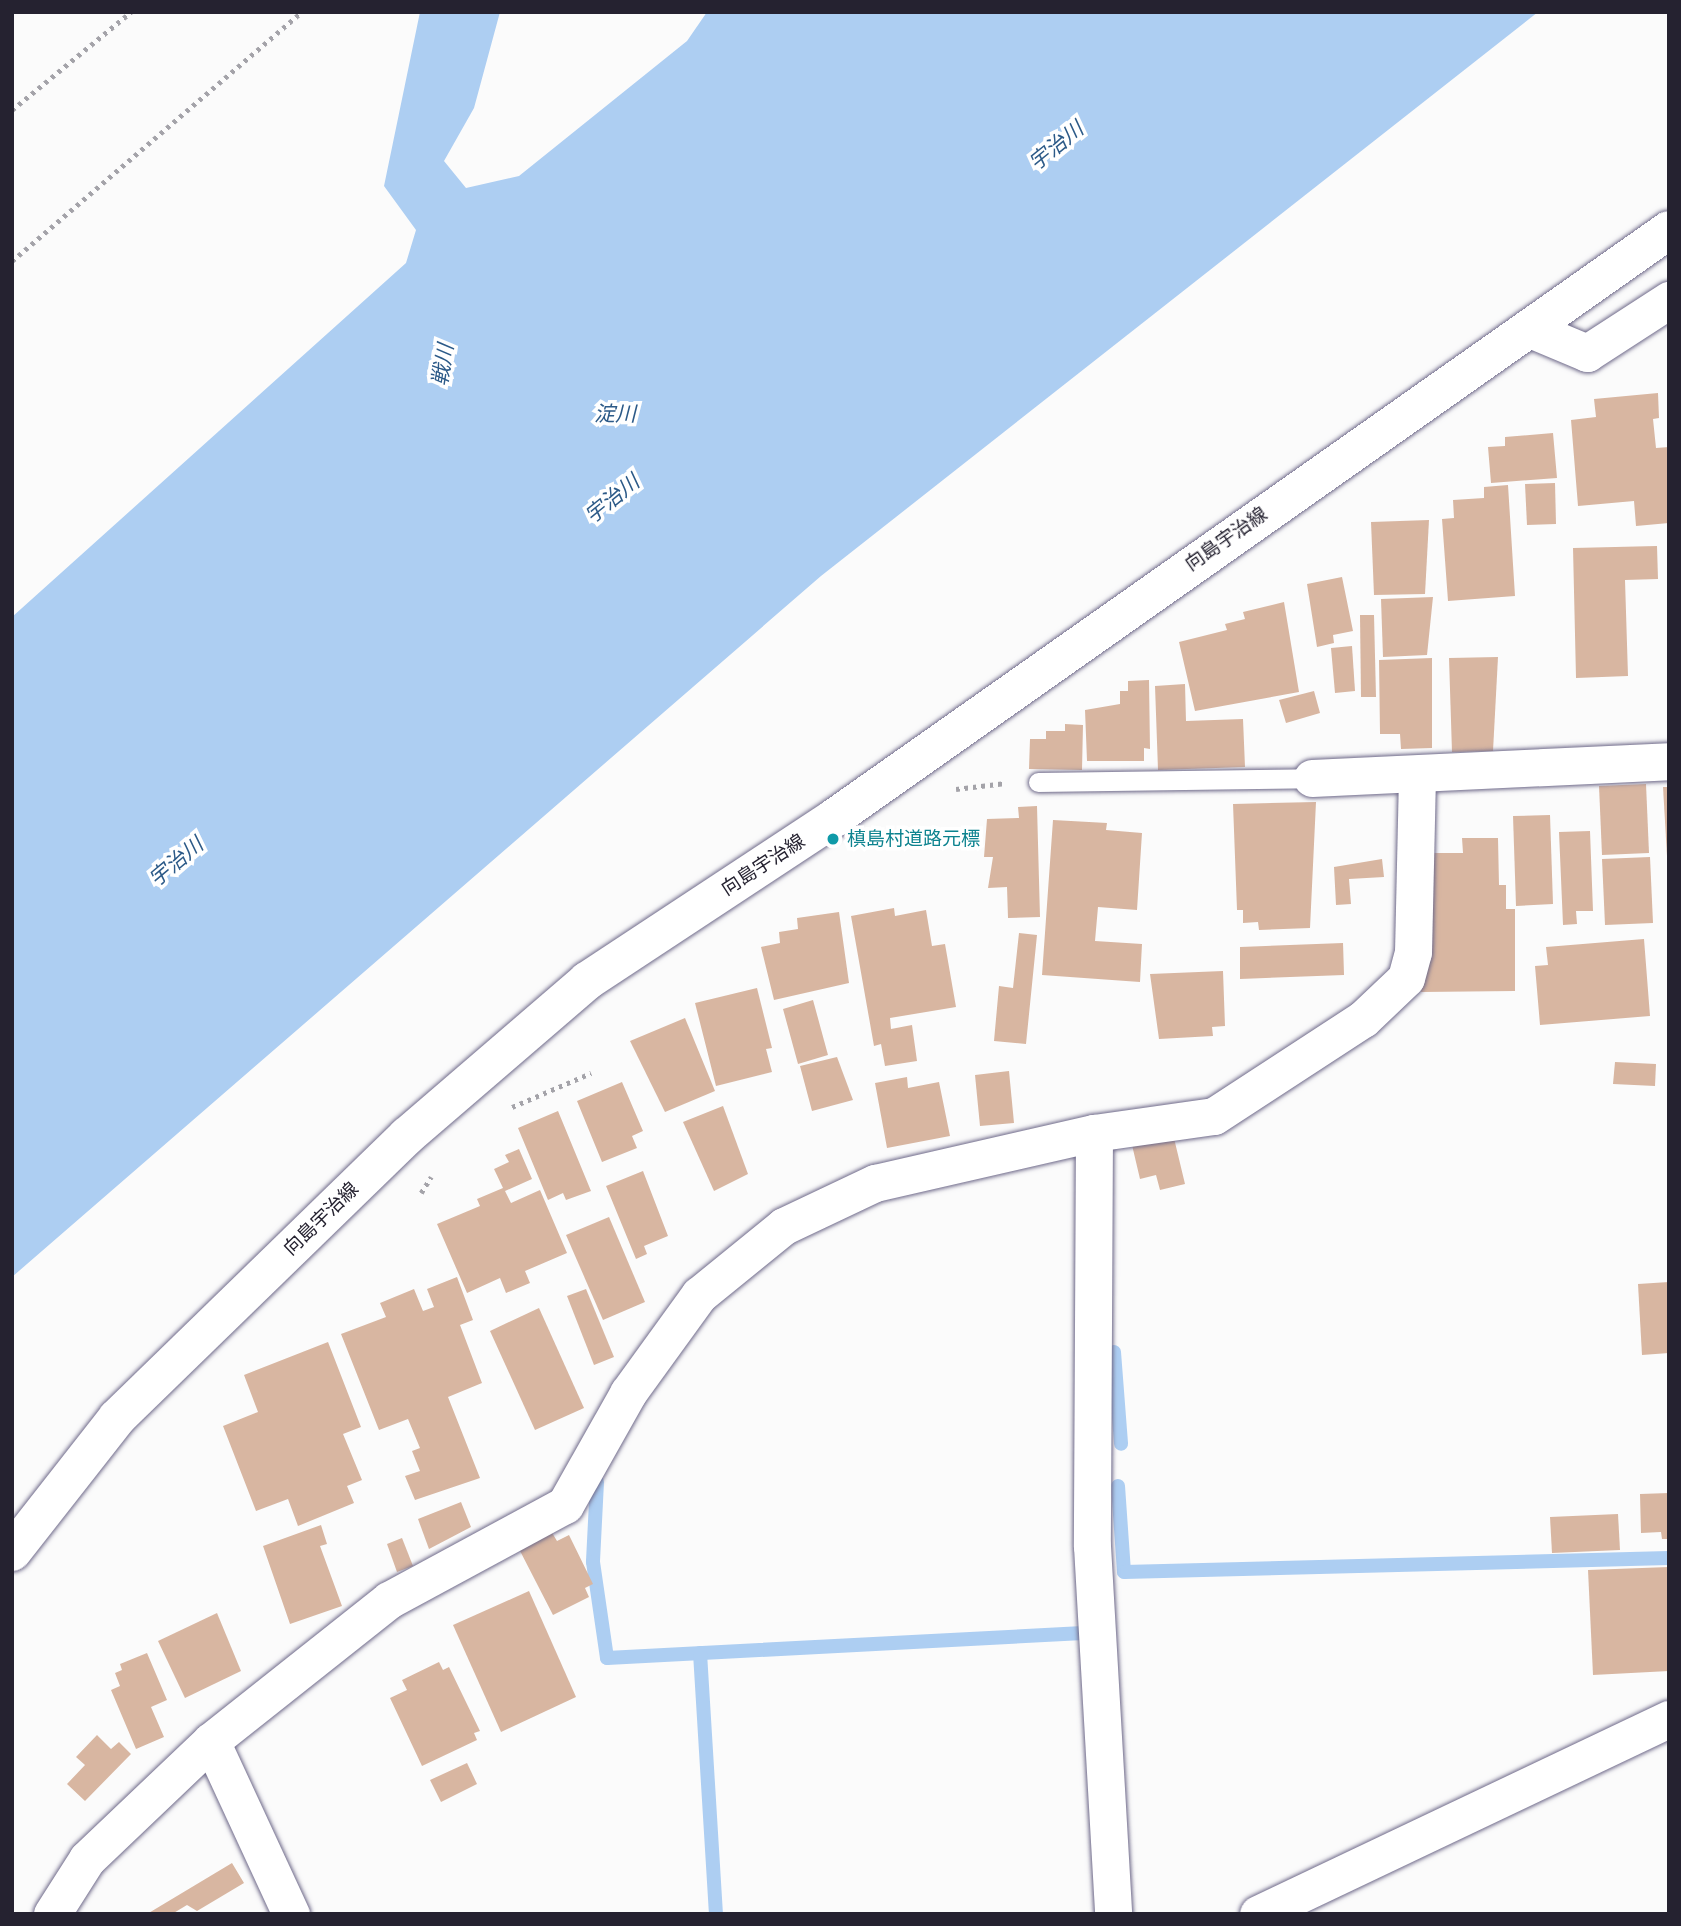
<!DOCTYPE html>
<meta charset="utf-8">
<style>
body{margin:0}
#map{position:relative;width:1681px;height:1926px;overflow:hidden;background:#fbfbfb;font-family:"Crimson Pro","Noto Sans JP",serif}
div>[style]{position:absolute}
.water>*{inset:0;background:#adcef2}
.stream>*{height:14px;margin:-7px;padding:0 7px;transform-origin:7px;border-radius:7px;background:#adcef2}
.building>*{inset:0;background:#d8b6a1}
.path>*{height:4.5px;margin-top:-2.25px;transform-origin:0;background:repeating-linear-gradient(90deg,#a4a3a9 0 3.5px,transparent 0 8.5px)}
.roads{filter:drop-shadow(0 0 2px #6f6a8a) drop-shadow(0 0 2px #6f6a8a)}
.lane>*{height:19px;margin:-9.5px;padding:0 9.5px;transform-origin:9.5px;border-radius:9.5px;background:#fff}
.street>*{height:37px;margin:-18.5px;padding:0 18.5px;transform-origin:18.5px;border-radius:18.5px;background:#fff}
.secondary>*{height:38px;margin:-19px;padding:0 19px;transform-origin:19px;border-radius:19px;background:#fff}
.dots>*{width:19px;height:19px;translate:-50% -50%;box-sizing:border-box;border:4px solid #fff;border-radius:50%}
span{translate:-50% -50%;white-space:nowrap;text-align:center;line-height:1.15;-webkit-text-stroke:7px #fff;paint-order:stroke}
.street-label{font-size:19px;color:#252230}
.culture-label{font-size:19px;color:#0d838f}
.left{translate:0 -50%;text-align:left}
.water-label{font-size:21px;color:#2c5a88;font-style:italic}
.frame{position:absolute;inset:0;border:14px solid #252230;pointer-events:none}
</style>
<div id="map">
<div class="water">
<div style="clip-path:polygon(420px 12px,500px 12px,474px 108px,444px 161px,466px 188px,519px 176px,687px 41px,707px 12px,1538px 12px,821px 576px,12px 1277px,12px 617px,406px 263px,416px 230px,384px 186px)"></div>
</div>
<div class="stream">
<div style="left:1114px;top:1352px;width:92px;rotate:85.6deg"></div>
<div style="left:597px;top:1482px;width:80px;rotate:92.9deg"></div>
<div style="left:593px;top:1562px;width:97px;rotate:81.7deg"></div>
<div style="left:607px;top:1658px;width:472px;rotate:-3deg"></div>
<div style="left:1118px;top:1486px;width:86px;rotate:86deg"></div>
<div style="left:1124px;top:1572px;width:545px;rotate:-1.47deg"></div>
<div style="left:700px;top:1653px;width:261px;rotate:86.5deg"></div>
</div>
<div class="building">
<div style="clip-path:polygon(1658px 393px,1659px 418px,1653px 419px,1656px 448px,1669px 447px,1669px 523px,1636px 526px,1634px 501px,1578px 506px,1571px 420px,1596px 417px,1594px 399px)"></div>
<div style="clip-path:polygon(1553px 433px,1557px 478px,1491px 483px,1488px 447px,1505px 446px,1505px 437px)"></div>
<div style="clip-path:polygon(1555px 483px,1556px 524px,1527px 525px,1525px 484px)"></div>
<div style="clip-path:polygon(1508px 485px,1515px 596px,1448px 601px,1442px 519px,1454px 518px,1453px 500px,1484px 498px,1484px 487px)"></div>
<div style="clip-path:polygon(1429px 520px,1425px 594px,1374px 595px,1371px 522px)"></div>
<div style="clip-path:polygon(1657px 546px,1658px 579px,1625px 580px,1628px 676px,1576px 678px,1573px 548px)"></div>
<div style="clip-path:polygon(1342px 577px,1353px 631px,1333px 635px,1334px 643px,1317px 647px,1307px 584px)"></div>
<div style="clip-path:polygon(1433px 597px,1427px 655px,1383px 657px,1381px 599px)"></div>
<div style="clip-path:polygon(1284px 602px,1299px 692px,1195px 711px,1179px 642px,1227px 630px,1225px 624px,1245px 619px,1243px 612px)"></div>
<div style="clip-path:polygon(1360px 615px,1374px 615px,1376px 697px,1361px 697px)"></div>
<div style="clip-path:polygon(1352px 646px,1355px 691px,1335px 693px,1331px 648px)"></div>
<div style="clip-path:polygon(1498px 657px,1493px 751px,1452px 752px,1449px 658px)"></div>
<div style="clip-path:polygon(1432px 658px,1432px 748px,1401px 749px,1400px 734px,1380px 734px,1379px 660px)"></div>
<div style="clip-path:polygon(1149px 680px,1150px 749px,1144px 748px,1144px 761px,1087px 761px,1085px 710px,1120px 704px,1120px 691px,1128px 691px,1128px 681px)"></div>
<div style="clip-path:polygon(1185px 684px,1186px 721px,1243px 719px,1245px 767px,1158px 770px,1155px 686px)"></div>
<div style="clip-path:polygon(1314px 691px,1320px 713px,1286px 723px,1279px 700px)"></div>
<div style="clip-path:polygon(1065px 724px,1083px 725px,1082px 770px,1029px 769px,1030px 739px,1046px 739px,1046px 731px,1065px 731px)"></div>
<div style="clip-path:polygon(1646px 784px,1649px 853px,1602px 855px,1599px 786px)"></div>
<div style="clip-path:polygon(1663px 787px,1669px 787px,1669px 856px,1667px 856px)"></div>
<div style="clip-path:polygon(1316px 802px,1310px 928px,1259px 930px,1258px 922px,1243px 923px,1243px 910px,1237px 910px,1233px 804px)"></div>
<div style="clip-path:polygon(1037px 806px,1040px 917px,1008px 918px,1007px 887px,988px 888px,993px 857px,984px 857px,987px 819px,1019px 818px,1018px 807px)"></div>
<div style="clip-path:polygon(1550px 815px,1553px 904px,1516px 906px,1513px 816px)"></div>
<div style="clip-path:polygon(1053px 820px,1107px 823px,1106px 830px,1142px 833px,1137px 910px,1098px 907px,1095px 941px,1142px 944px,1140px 982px,1042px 975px)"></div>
<div style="clip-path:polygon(1590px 831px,1593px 911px,1576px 911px,1577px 924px,1563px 925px,1559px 832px)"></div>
<div style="clip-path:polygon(1462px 838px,1498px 838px,1499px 885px,1506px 885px,1506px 909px,1515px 909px,1515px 991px,1421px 992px,1429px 853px,1463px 853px)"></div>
<div style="clip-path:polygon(1650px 857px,1653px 923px,1605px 925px,1602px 859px)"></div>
<div style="clip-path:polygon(1382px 859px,1384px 877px,1349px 879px,1351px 904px,1336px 905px,1334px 867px)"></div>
<div style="clip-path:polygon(894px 908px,895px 916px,926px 910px,932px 946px,945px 944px,956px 1007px,890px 1018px,891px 1029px,912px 1025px,917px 1061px,885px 1066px,881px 1044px,874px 1046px,851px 916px)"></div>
<div style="clip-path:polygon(839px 912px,849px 983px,774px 1000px,761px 947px,780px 943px,779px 932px,798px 929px,797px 918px)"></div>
<div style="clip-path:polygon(1019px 933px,1037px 935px,1026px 1044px,994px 1041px,999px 986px,1013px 988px)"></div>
<div style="clip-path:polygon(1644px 939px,1650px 1016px,1540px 1025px,1535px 966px,1548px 965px,1546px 947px)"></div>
<div style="clip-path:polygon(1343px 943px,1344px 975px,1240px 979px,1240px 947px)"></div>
<div style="clip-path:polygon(1223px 971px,1225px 1026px,1212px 1027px,1213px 1036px,1159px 1039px,1150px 974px)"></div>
<div style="clip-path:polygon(757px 988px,772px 1048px,766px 1049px,772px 1072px,716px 1086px,695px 1003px)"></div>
<div style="clip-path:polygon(813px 1000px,828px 1055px,798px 1064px,783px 1009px)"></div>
<div style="clip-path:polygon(685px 1018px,715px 1091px,665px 1112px,630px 1041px)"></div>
<div style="clip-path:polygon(837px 1057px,853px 1100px,812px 1111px,800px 1066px)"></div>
<div style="clip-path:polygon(1615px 1062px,1656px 1064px,1655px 1086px,1613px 1084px)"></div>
<div style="clip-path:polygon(1009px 1071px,1014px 1123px,980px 1126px,975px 1075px)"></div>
<div style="clip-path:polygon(907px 1077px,908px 1088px,939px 1082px,950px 1136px,887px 1148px,875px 1083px)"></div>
<div style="clip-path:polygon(622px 1082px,643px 1131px,632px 1136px,637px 1148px,602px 1162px,577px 1101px)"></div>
<div style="clip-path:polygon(723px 1106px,748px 1174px,714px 1191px,683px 1122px)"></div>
<div style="clip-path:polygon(558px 1111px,591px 1191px,566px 1200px,563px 1193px,548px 1200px,518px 1128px)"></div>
<div style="clip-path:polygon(1173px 1134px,1185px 1184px,1160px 1190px,1156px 1175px,1140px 1179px,1132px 1145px)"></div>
<div style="clip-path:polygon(519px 1149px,532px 1179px,505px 1191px,511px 1203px,540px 1190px,567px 1253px,525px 1271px,530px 1283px,506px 1293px,500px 1278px,467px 1293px,437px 1224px,480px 1206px,477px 1199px,503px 1188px,494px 1169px,509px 1162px,505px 1155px)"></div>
<div style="clip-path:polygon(643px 1171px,668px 1236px,644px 1246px,647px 1254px,636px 1259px,606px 1186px)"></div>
<div style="clip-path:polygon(609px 1217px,645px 1302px,603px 1320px,566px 1235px)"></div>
<div style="clip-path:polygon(457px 1277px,473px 1320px,460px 1325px,482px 1383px,448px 1397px,480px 1478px,415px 1500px,405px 1476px,420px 1471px,412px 1451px,420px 1448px,408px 1419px,379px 1430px,341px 1334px,386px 1317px,380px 1303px,414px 1289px,423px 1311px,434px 1307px,427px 1289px)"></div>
<div style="clip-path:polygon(1669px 1282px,1669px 1353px,1642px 1355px,1638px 1284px)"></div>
<div style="clip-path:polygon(586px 1289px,614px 1357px,594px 1365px,567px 1296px)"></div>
<div style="clip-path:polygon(539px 1308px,584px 1408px,535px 1430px,490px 1331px)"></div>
<div style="clip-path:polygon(328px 1342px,361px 1427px,343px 1434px,362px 1480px,347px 1486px,354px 1503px,298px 1526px,288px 1499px,256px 1511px,223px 1426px,258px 1412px,244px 1375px)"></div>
<div style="clip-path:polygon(1669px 1493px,1669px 1539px,1662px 1539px,1661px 1532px,1641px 1533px,1640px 1494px)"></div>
<div style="clip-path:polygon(461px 1502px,471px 1527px,429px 1549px,418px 1519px)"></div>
<div style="clip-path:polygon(1618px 1514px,1620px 1550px,1552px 1553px,1550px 1517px)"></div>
<div style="clip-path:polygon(321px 1525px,327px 1544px,320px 1546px,342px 1606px,290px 1624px,263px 1546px)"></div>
<div style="clip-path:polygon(551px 1531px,557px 1541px,569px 1535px,593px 1584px,585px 1588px,589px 1597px,553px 1615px,518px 1547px)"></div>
<div style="clip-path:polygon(402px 1538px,413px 1566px,397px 1572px,387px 1544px)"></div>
<div style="clip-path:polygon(1669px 1567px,1669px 1671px,1593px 1675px,1588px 1570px)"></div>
<div style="clip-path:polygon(529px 1591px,576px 1697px,501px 1732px,453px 1625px)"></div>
<div style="clip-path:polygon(217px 1613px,241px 1671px,185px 1698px,158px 1641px)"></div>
<div style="clip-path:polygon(147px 1653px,167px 1700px,151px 1707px,164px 1737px,136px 1749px,111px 1690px,120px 1686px,115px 1673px,122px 1670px,120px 1664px)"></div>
<div style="clip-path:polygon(439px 1662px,443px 1670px,449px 1667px,480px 1731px,474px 1733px,477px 1740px,422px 1766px,390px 1698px,407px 1690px,402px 1680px)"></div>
<div style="clip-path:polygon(97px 1735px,111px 1749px,119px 1742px,131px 1754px,85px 1801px,67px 1784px,85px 1765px,76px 1757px)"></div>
<div style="clip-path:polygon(467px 1763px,477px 1784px,441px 1802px,430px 1780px)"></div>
<div style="clip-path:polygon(232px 1863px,244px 1883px,197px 1911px,187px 1905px,172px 1914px,147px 1914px)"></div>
</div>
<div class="path">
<div style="left:509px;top:12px;width:3px"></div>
<div style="left:12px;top:110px;width:154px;rotate:-39.5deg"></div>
<div style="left:12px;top:261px;width:382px;rotate:-40.7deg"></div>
<div style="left:956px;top:789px;width:50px;rotate:-6.8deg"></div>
<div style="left:512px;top:1107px;width:86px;rotate:-23.3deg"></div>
<div style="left:421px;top:1193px;width:19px;rotate:-58deg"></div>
</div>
<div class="roads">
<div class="lane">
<div style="left:1038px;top:782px;width:274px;rotate:-0.8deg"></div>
</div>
<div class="street">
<div style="left:1530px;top:329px;width:62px;rotate:22.8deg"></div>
<div style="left:1587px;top:353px;width:98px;rotate:-32.9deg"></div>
<div style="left:1312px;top:778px;width:357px;rotate:-2.7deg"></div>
<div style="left:1094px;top:1133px;width:413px;rotate:90.3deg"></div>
<div style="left:1092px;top:1546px;width:369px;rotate:86.7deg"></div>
<div style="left:211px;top:1741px;width:191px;rotate:65.2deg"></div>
<div style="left:52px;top:1914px;width:65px;rotate:-57.5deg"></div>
<div style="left:87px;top:1859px;width:171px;rotate:-43.6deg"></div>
<div style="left:211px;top:1741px;width:227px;rotate:-38.4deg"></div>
<div style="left:389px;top:1600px;width:200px;rotate:-28.4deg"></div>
<div style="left:565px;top:1505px;width:129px;rotate:-60.6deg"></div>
<div style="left:628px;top:1393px;width:121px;rotate:-54.1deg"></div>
<div style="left:699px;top:1295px;width:109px;rotate:-39.1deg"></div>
<div style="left:784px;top:1226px;width:101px;rotate:-25.3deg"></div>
<div style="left:875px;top:1183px;width:225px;rotate:-12.9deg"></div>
<div style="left:1094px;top:1133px;width:121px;rotate:-8.1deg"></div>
<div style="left:1214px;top:1116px;width:178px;rotate:-33.1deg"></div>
<div style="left:1363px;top:1019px;width:59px;rotate:-43.6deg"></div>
<div style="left:1406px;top:978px;width:27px;rotate:-75deg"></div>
<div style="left:1413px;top:952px;width:175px;rotate:-88.7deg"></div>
<div style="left:1258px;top:1914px;width:455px;rotate:-25.4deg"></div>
</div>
<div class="secondary">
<div style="left:12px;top:1552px;width:170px;rotate:-51.9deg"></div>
<div style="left:117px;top:1418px;width:405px;rotate:-44.2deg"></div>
<div style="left:407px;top:1136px;width:238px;rotate:-40.7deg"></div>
<div style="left:587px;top:981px;width:296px;rotate:-33.4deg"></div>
<div style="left:834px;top:818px;width:1021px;rotate:-35.15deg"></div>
</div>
</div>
<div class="dots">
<div style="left:833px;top:839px;background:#0f9aa8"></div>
</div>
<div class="street-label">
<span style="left:1226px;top:539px;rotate:-35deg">向島宇治線</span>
<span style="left:763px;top:865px;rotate:-33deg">向島宇治線</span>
<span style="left:321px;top:1219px;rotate:-44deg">向島宇治線</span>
</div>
<div class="culture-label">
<span class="left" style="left:847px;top:839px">槙島村道路元標</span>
</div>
<div class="water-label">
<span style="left:1056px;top:146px;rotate:-39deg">宇治川</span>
<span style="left:443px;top:365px;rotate:-81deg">戦川</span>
<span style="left:615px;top:414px">淀川</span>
<span style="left:612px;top:499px;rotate:-39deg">宇治川</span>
<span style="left:176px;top:862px;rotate:-40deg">宇治川</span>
</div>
<div class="frame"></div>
</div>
